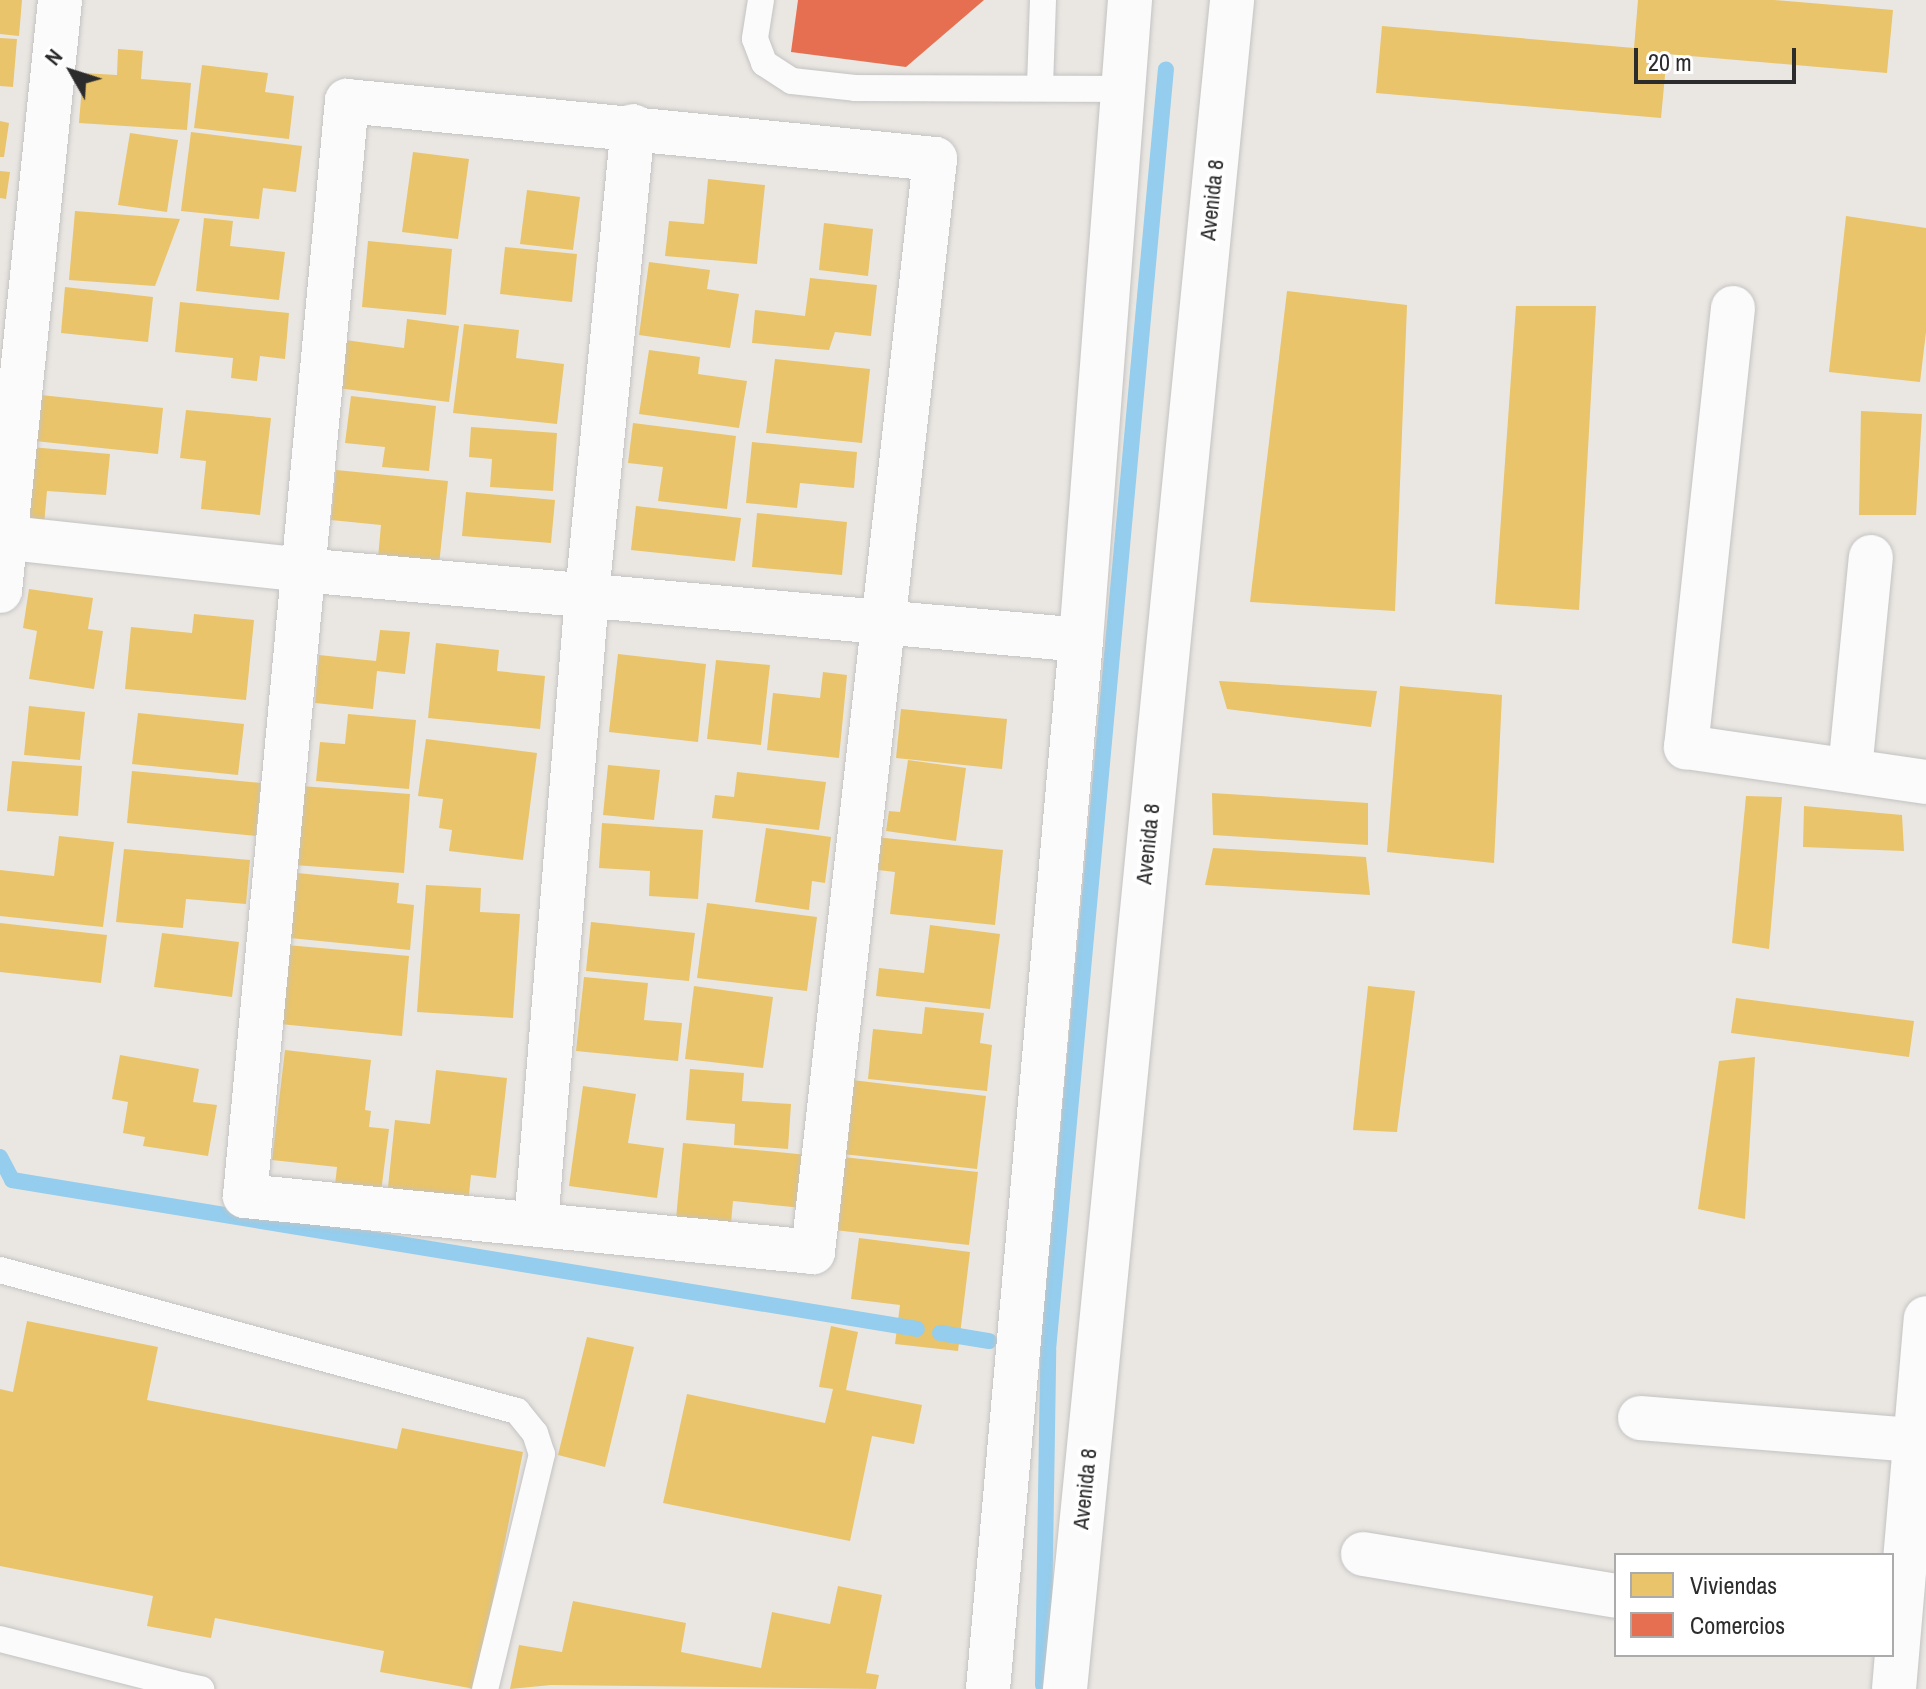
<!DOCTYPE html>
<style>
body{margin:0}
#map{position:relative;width:1926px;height:1689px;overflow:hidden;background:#eae7e2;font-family:"Archivo Narrow",sans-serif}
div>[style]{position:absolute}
.homes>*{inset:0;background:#e9c46a}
.shops>*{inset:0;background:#e76f51}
.stream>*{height:16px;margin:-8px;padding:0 8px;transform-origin:8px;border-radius:8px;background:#94cded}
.roads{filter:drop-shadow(0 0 2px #c4c3c3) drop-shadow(0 0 2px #c4c3c3)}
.lane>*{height:26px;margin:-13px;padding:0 13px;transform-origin:13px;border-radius:13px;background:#fcfbfb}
.street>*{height:44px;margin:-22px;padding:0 22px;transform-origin:22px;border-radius:22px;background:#fcfbfb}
span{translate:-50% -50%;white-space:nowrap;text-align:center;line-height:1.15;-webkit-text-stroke:8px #fff;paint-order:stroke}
.street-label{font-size:22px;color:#2c2c2c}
.legend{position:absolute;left:1614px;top:1553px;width:280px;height:104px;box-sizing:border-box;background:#fff;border:2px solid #ababab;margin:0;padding:10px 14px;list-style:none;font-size:24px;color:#2c2c2c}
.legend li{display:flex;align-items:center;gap:16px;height:40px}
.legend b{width:40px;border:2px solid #ababab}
.north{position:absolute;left:32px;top:32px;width:80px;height:80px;-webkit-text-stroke:6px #fff;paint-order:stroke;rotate:309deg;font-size:22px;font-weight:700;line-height:32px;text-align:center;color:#2c2c2c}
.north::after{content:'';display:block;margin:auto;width:28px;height:36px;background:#2c2c2c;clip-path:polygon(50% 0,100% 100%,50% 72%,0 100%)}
.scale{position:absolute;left:1634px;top:48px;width:162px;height:36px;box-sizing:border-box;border:4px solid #2c2c2c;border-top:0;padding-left:10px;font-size:24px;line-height:28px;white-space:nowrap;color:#2c2c2c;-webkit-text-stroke:6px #fff;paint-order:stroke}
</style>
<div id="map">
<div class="homes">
<div style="clip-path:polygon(0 0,22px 0,19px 36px,0 34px)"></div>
<div style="clip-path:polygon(1638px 0,1774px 0,1893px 10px,1887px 73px,1667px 54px,1661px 118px,1376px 93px,1382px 26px,1634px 48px)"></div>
<div style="clip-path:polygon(0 38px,17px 39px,13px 87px,0 86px)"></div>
<div style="clip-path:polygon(118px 49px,143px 51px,141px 79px,191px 83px,187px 130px,79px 123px,83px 73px,117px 75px)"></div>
<div style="clip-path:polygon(202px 65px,268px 73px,265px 92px,294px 96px,289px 139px,194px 128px)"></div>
<div style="clip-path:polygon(0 121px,9px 123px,4px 157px,0 157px)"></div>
<div style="clip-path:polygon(191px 132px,302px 146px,296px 192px,263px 188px,259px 219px,181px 211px)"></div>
<div style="clip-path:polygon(130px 133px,178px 140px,167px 212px,118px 205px)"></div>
<div style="clip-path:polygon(413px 152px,469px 159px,458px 239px,402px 232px)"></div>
<div style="clip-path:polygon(0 171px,10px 172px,6px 199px,0 198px)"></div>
<div style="clip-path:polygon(708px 179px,765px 185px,757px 264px,665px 256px,669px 221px,704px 224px)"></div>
<div style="clip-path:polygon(527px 190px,580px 197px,573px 250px,520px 244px)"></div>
<div style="clip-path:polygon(75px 211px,180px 219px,155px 286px,69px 280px)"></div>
<div style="clip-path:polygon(1846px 216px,1926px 228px,1926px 332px,1920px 382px,1829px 372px)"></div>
<div style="clip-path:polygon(204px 218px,233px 221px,230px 246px,285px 252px,279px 300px,196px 291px)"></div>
<div style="clip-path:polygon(824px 223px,873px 229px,868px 276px,819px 270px)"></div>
<div style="clip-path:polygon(368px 241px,452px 249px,446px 315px,362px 307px)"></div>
<div style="clip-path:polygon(505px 247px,577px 254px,572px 302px,500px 294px)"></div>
<div style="clip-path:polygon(649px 262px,710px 270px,707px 289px,739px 294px,730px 348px,639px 335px)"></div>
<div style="clip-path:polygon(810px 278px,877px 285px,871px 336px,835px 332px,829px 350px,752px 343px,755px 310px,805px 316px)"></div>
<div style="clip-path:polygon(65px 287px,153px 297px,148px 342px,61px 333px)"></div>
<div style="clip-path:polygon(1287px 291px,1407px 305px,1395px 611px,1250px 602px)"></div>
<div style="clip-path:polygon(180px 302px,289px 313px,285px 359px,260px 356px,257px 381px,231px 378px,233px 358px,175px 352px)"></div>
<div style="clip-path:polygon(1516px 306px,1596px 306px,1579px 610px,1495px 604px)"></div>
<div style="clip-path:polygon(407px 319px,459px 326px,449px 402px,337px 388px,345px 340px,404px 348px)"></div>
<div style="clip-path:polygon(464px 324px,519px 330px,516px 358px,564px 364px,557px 424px,453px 413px)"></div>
<div style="clip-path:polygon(649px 350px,700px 357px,698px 374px,747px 381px,739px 428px,639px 414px)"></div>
<div style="clip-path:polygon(775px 359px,870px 369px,862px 443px,766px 433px)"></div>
<div style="clip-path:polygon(41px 395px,163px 408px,158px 454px,35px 441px)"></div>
<div style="clip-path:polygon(351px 396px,436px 406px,429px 471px,382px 467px,385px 447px,345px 443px)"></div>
<div style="clip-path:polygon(186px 410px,271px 418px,260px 515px,201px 509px,206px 461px,180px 458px)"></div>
<div style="clip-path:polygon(1861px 411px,1922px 414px,1916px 515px,1859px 515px)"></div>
<div style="clip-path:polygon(633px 423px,736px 436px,727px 509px,658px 501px,663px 467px,628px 463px)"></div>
<div style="clip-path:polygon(471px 427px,557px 433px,553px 491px,490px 487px,492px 459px,469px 457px)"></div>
<div style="clip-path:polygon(752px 442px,857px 452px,854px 488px,800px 483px,797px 508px,746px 503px)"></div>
<div style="clip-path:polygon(31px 447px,110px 454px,106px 495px,47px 491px,44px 525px,24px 523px)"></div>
<div style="clip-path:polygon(336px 470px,448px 481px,439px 565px,378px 558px,381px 525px,331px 520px)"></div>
<div style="clip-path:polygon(466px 492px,555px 500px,551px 543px,462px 536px)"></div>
<div style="clip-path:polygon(636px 506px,741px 518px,735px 561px,631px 550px)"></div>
<div style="clip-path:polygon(757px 513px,847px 522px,842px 575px,752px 567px)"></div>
<div style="clip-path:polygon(29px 589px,93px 598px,88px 629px,103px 631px,94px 689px,29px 679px,37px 631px,23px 628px)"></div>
<div style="clip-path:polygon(194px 614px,254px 620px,246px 700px,125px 689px,131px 627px,192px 633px)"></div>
<div style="clip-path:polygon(380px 630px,410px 632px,405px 674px,377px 671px,373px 709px,315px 703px,319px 655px,376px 661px)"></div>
<div style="clip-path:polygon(436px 643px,499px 650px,497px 671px,545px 676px,540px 729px,428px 718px)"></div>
<div style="clip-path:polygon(618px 654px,706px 664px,698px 742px,609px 732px)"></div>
<div style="clip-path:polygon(716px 660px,770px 665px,761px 745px,707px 739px)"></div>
<div style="clip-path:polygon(823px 672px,847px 675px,839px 758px,767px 750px,773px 693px,820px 698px)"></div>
<div style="clip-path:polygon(1219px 681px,1377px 691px,1371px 727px,1227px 709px)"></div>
<div style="clip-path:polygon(1400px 686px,1502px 695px,1494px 863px,1387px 852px)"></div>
<div style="clip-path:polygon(29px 706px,85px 712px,80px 760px,24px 755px)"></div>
<div style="clip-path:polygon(901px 709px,1007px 719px,1002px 769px,896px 758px)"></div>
<div style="clip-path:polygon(138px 713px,244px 724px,238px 775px,132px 764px)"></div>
<div style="clip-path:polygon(348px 714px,416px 720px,409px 789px,316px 781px,320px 742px,345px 744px)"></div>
<div style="clip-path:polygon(426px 739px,537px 753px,523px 860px,449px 851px,452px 830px,439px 828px,443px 799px,418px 796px)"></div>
<div style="clip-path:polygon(908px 760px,966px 768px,956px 841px,886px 831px,889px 811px,900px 812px)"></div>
<div style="clip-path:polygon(12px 761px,82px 766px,78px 816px,7px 811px)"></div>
<div style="clip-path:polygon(608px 765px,660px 770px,654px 820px,603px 815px)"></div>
<div style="clip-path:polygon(132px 771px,261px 783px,256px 836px,127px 823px)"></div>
<div style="clip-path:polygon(737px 772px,826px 782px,819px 830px,712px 818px,715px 795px,734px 797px)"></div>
<div style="clip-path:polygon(301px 786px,410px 794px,404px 873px,294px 865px)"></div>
<div style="clip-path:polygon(1212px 793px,1368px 803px,1368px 845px,1213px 835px)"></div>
<div style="clip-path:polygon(1746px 796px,1782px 797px,1769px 949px,1732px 943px)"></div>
<div style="clip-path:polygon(1804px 806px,1902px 815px,1904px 851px,1803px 847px)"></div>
<div style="clip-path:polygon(602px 823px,703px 830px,698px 899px,649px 896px,650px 871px,599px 868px)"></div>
<div style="clip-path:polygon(766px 828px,831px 837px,825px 883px,812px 881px,809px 910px,755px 902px)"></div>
<div style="clip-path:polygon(59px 836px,114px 842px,103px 927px,0 916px,0 870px,54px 876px)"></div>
<div style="clip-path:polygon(875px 837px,1003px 850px,995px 925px,890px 914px,895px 872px,870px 869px)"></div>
<div style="clip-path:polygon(1213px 848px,1366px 857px,1370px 895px,1205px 885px)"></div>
<div style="clip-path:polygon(124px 849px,250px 860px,246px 904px,186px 899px,183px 928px,116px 922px)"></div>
<div style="clip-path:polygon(297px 873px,399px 883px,397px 903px,414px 905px,410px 950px,290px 938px)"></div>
<div style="clip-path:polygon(426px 885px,481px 888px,480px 912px,520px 914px,513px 1018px,417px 1012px)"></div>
<div style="clip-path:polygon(707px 903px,817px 917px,807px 991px,697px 978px)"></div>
<div style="clip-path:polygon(591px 922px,695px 933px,689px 981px,586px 971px)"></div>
<div style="clip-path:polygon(0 923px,107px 935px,101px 983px,0 972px)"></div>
<div style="clip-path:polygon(930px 925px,1000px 934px,990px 1009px,876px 996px,879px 968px,924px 973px)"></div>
<div style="clip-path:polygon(162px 933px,239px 942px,232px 997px,154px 987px)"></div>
<div style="clip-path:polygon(287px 945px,409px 956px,402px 1036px,280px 1024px)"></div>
<div style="clip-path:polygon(584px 977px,648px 983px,644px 1020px,682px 1023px,678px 1061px,576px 1051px)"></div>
<div style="clip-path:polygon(694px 986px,773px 997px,763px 1068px,685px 1059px)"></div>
<div style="clip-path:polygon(1368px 986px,1415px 991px,1397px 1132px,1353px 1130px)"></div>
<div style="clip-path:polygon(1736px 998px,1914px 1021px,1909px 1057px,1731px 1033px)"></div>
<div style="clip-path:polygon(925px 1007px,984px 1013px,980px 1043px,992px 1045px,987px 1091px,868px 1079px,873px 1029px,922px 1034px)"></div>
<div style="clip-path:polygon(285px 1050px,371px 1060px,365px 1110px,371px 1111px,369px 1127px,389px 1129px,380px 1200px,334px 1194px,337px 1167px,272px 1160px)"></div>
<div style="clip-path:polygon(120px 1055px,199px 1069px,193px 1102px,217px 1105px,208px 1156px,143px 1146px,145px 1137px,123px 1133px,128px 1102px,112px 1099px)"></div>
<div style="clip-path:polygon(1755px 1057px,1745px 1219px,1698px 1209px,1719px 1061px)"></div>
<div style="clip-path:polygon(690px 1069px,744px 1073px,742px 1101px,791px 1104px,788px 1149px,734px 1145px,735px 1124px,686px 1120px)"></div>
<div style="clip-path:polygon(436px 1070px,507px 1078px,496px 1178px,471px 1175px,468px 1205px,387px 1197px,395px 1120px,430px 1124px)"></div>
<div style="clip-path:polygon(852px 1080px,986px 1096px,977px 1169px,843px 1154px)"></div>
<div style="clip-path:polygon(583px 1086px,636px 1094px,628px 1143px,664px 1148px,657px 1198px,569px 1186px)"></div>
<div style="clip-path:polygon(683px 1143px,808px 1155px,803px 1208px,733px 1201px,731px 1223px,676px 1219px)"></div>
<div style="clip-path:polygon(843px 1157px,978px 1172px,969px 1245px,834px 1230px)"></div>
<div style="clip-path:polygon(859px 1238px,970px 1252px,958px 1351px,895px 1344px,900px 1305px,851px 1299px)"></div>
<div style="clip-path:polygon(27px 1321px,158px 1347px,147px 1400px,397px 1449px,402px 1428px,523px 1452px,475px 1689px,380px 1672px,384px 1651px,215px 1618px,211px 1638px,147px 1626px,153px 1596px,0 1566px,0 1389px,13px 1392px)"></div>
<div style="clip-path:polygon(831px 1326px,858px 1332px,846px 1390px,922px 1405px,914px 1444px,872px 1436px,850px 1541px,663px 1503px,687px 1394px,825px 1423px,833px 1389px,819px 1387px)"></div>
<div style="clip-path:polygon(587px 1337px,634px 1347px,605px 1467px,558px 1455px)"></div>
<div style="clip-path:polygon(838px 1586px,882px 1595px,866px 1673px,879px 1675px,876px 1689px,551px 1685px,510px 1689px,519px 1645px,562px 1652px,573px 1601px,686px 1623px,681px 1652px,761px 1668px,772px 1612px,830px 1624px)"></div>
</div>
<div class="shops">
<div style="clip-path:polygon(798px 0,984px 0,906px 67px,791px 52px)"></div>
</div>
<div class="stream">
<div style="left:0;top:1157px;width:26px;rotate:62deg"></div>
<div style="left:12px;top:1180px;width:917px;rotate:9.35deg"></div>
<div style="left:940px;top:1333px;width:50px;rotate:9.3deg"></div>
<div style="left:1043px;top:1685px;width:335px;rotate:-89.1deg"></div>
<div style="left:1048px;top:1350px;width:1286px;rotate:-84.74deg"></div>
</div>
<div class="roads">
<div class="lane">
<div style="left:761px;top:0;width:39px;rotate:99deg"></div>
<div style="left:755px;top:39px;width:26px;rotate:69deg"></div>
<div style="left:764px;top:63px;width:33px;rotate:33deg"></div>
<div style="left:792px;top:81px;width:63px;rotate:6.3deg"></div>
<div style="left:855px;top:88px;width:268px;rotate:0.2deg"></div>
<div style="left:1040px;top:86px;width:86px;rotate:-88deg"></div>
<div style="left:0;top:1270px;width:536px;rotate:15.26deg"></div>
<div style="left:517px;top:1411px;width:28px;rotate:51deg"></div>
<div style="left:535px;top:1433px;width:22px;rotate:72deg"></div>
<div style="left:542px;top:1454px;width:242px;rotate:103.6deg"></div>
<div style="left:0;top:1639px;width:178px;rotate:14.3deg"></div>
<div style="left:172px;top:1683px;width:6px;rotate:99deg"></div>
<div style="left:172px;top:1683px;width:30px;rotate:12deg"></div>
</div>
<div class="street">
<div style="left:347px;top:101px;width:591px;rotate:5.63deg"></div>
<div style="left:935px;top:159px;width:1100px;rotate:96.37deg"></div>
<div style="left:813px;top:1252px;width:571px;rotate:-174.37deg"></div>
<div style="left:245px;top:1196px;width:1100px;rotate:-84.68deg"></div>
<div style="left:1733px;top:308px;width:442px;rotate:96.1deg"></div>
<div style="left:1686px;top:747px;width:243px;rotate:8.3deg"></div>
<div style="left:0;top:537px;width:304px;rotate:6.2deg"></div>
<div style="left:302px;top:570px;width:782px;rotate:5.13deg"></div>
<div style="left:0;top:591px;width:594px;rotate:-84.2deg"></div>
<div style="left:1850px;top:770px;width:214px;rotate:-84.4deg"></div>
<div style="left:536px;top:1224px;width:631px;rotate:-85.36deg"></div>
<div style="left:587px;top:595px;width:471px;rotate:-84.4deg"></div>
<div style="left:1640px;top:1418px;width:275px;rotate:4.6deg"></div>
<div style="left:1363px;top:1554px;width:256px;rotate:9.4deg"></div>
<div style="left:988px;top:1689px;width:1053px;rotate:-84.93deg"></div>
<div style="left:1081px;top:640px;width:642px;rotate:-85.62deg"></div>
<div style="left:1065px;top:1689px;width:1697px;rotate:-84.35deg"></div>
<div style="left:1894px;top:1689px;width:372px;rotate:-85.1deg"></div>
</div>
</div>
<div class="street-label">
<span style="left:1212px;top:200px;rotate:-84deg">Avenida 8</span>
<span style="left:1148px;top:844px;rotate:-84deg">Avenida 8</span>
<span style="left:1085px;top:1489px;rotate:-84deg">Avenida 8</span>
</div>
<ul class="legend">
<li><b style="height:22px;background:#e9c46a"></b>Viviendas</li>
<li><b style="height:22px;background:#e76f51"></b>Comercios</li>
</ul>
<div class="north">N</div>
<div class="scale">20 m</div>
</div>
